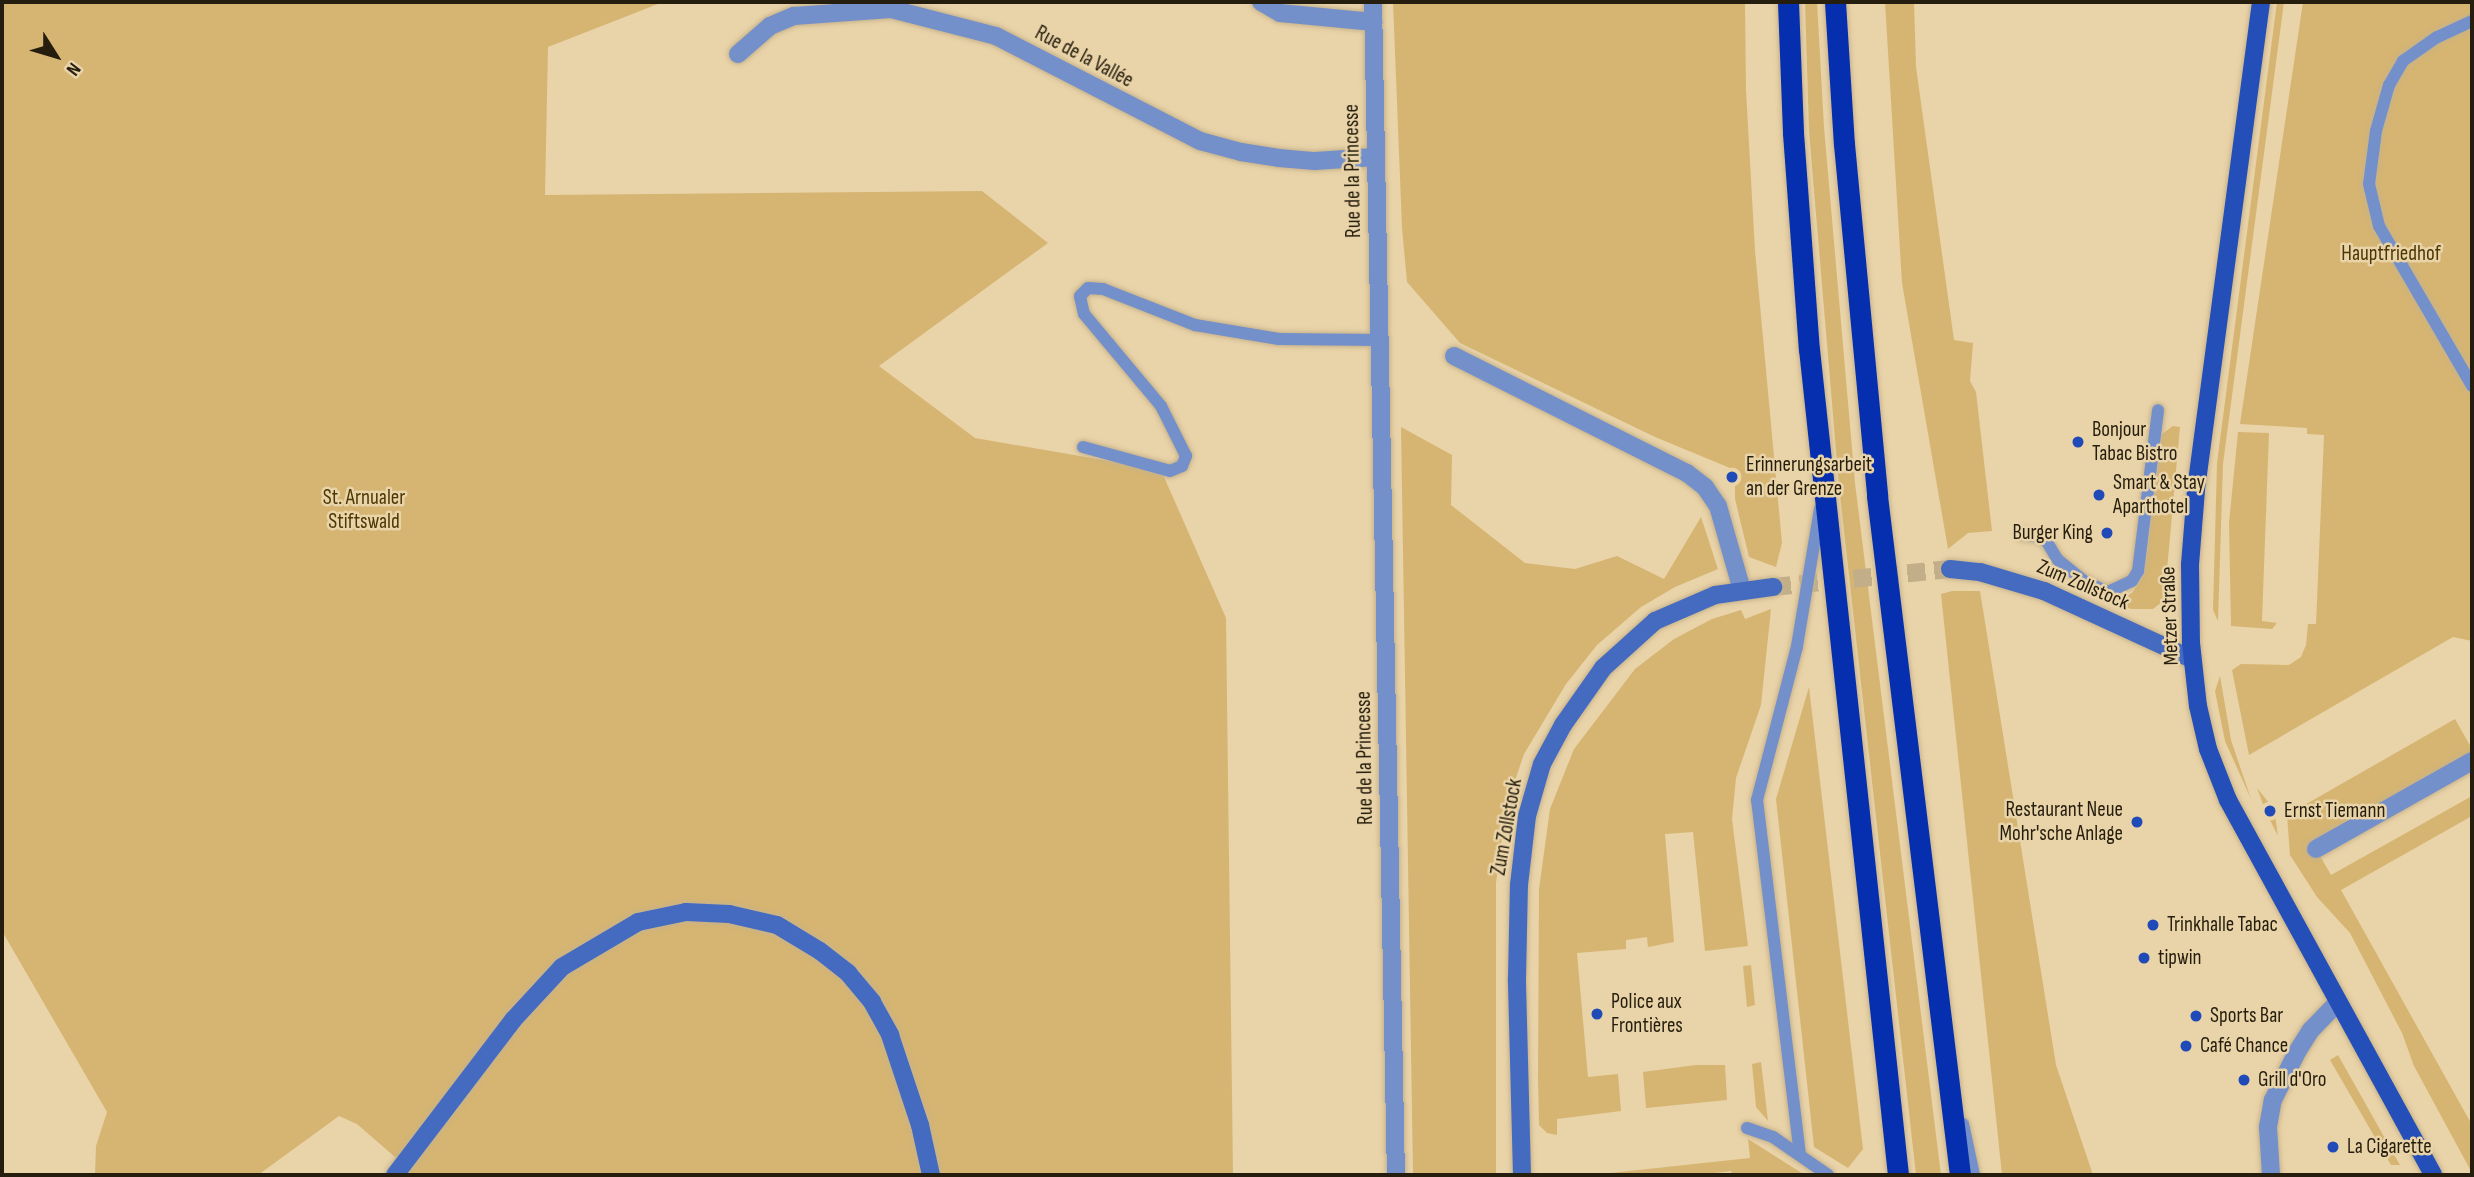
<!DOCTYPE html>
<meta charset="utf-8">
<style>
body{margin:0}
#map{position:relative;width:2474px;height:1177px;overflow:hidden;background:#e9d3a8;font-family:"Sofia Sans Condensed",sans-serif}
div>[style]{position:absolute}
.green>*{inset:0;background:#d6b572}
.secondary-tunnel>*{height:18px;margin-top:-9px;transform-origin:0;background:repeating-linear-gradient(90deg,#c2af89 0 18px,transparent 0 27px)}
.roads{filter:drop-shadow(0 0 2px #c6b28c) drop-shadow(0 0 2px #c6b28c)}
.lane>*{height:12px;margin:-6px;padding:0 6px;transform-origin:6px;border-radius:6px;background:#7490ca}
.street>*{height:18px;margin:-9px;padding:0 9px;transform-origin:9px;border-radius:9px;background:#7490ca}
.secondary>*{height:18px;margin:-9px;padding:0 9px;transform-origin:9px;border-radius:9px;background:#456bc1}
.primary>*{height:18px;margin:-9px;padding:0 9px;transform-origin:9px;border-radius:9px;background:#244eb8}
.highway>*{height:21px;margin:-10.5px;padding:0 10.5px;transform-origin:10.5px;border-radius:10.5px;background:#062fb0}
.dots>*{width:19px;height:19px;translate:-50% -50%;box-sizing:border-box;border:4px solid #e9d3a8;border-radius:50%}
span{translate:-50% -50%;white-space:nowrap;text-align:center;line-height:1.15;-webkit-text-stroke:5px #e9d3a8;paint-order:stroke}
.street-label{font-size:21px;color:#251d0d}
.park-label{font-size:21px;color:#4c3703}
.poi-label{font-size:21px;color:#251d0d}
.left{translate:0 -50%;text-align:left}
.right{translate:-100% -50%;text-align:right}
.frame{position:absolute;inset:0;border:4px solid #251d0d;pointer-events:none}
.north{position:absolute;left:21px;top:21px;width:70px;height:70px;-webkit-text-stroke:5px #e9d3a8;paint-order:stroke;rotate:127deg;font-size:19px;font-weight:700;line-height:28px;text-align:center;color:#251d0d}
.north::after{content:'';display:block;margin:auto;width:24px;height:32px;background:#251d0d;clip-path:polygon(50% 0,100% 100%,50% 72%,0 100%)}
</style>
<div id="map">
<div class="green">
<div style="clip-path:polygon(2px 2px,663px 2px,548px 47px,545px 195px,982px 191px,1048px 243px,879px 366px,975px 438px,1161px 470px,1226px 618px,1233px 1175px,395px 1175px,403px 1164px,357px 1124px,339px 1116px,258px 1175px,95px 1175px,96px 1146px,107px 1112px,2px 931px)"></div>
<div style="clip-path:polygon(1393px 2px,1745px 2px,1746px 90px,1755px 251px,1782px 543px,1776px 567px,1749px 557px,1735px 499px,1735px 476px,1730px 468px,1655px 437px,1460px 343px,1407px 282px,1402px 228px)"></div>
<div style="clip-path:polygon(1805px 2px,1817px 2px,1824px 127px,1855px 483px,1941px 1175px,1916px 1175px,1839px 486px,1809px 131px)"></div>
<div style="clip-path:polygon(1885px 2px,1914px 2px,1916px 67px,1954px 340px,1973px 343px,1970px 381px,1976px 392px,1992px 531px,1968px 533px,1948px 549px,1902px 283px)"></div>
<div style="clip-path:polygon(2277px 2px,2284px 2px,2223px 464px,2218px 621px,2213px 610px,2217px 463px)"></div>
<div style="clip-path:polygon(2303px 2px,2472px 2px,2472px 641px,2453px 637px,2249px 755px,2232px 670px,2241px 664px,2289px 665px,2301px 657px,2306px 645px,2308px 624px,2316px 624px,2324px 435px,2307px 434px,2307px 428px,2240px 424px)"></div>
<div style="clip-path:polygon(2173px 426px,2180px 427px,2165px 592px,2162px 602px,2153px 609px,2131px 609px,2109px 600px,2121px 599px,2132px 593px,2144px 575px,2162px 434px)"></div>
<div style="clip-path:polygon(1401px 427px,1452px 455px,1451px 505px,1525px 563px,1575px 569px,1617px 556px,1664px 579px,1701px 517px,1718px 569px,1675px 587px,1641px 607px,1597px 645px,1566px 684px,1524px 754px,1506px 807px,1496px 883px,1496px 1175px,1413px 1175px)"></div>
<div style="clip-path:polygon(2238px 432px,2269px 433px,2262px 621px,2277px 623px,2272px 629px,2231px 626px,2229px 523px)"></div>
<div style="clip-path:polygon(1952px 591px,1980px 591px,2056px 1065px,2093px 1175px,2002px 1175px,1941px 594px)"></div>
<div style="clip-path:polygon(1771px 609px,1761px 705px,1736px 778px,1732px 819px,1748px 946px,1705px 951px,1693px 832px,1665px 834px,1674px 942px,1648px 947px,1647px 937px,1626px 940px,1626px 949px,1577px 953px,1588px 1077px,1618px 1074px,1621px 1111px,1557px 1119px,1557px 1135px,1547px 1133px,1539px 1125px,1538px 1078px,1539px 889px,1550px 809px,1574px 749px,1635px 669px,1674px 639px,1712px 619px,1741px 610px,1745px 619px)"></div>
<div style="clip-path:polygon(2220px 676px,2231px 740px,2251px 799px,2225px 741px,2215px 691px)"></div>
<div style="clip-path:polygon(1809px 687px,1863px 1149px,1848px 1168px,1814px 1147px,1776px 799px)"></div>
<div style="clip-path:polygon(2455px 719px,2472px 749px,2472px 761px,2316px 849px,2331px 875px,2472px 796px,2472px 816px,2341px 890px,2472px 1125px,2472px 1173px,2414px 1066px,2402px 1033px,2350px 933px,2317px 897px,2290px 855px,2287px 815px)"></div>
<div style="clip-path:polygon(2257px 788px,2274px 809px,2278px 836px,2266px 812px)"></div>
<div style="clip-path:polygon(1751px 965px,1755px 1005px,1747px 1007px,1743px 966px)"></div>
<div style="clip-path:polygon(2338px 1055px,2400px 1165px,2391px 1165px,2330px 1060px)"></div>
<div style="clip-path:polygon(1761px 1062px,1768px 1121px,1756px 1107px,1752px 1064px)"></div>
<div style="clip-path:polygon(1696px 1065px,1725px 1065px,1727px 1100px,1646px 1108px,1643px 1072px)"></div>
<div style="clip-path:polygon(1748px 1139px,1805px 1175px,1732px 1175px,1731px 1171px,1699px 1175px,1592px 1175px,1750px 1158px)"></div>
</div>
<div class="secondary-tunnel">
<div style="left:1773px;top:587px;width:178px;rotate:-5.8deg"></div>
</div>
<div class="roads">
<div class="lane">
<div style="left:2472px;top:21px;width:38px;rotate:155deg"></div>
<div style="left:2437px;top:37px;width:42px;rotate:144.8deg"></div>
<div style="left:2403px;top:61px;width:28px;rotate:120deg"></div>
<div style="left:2389px;top:85px;width:48px;rotate:105.8deg"></div>
<div style="left:2376px;top:131px;width:53px;rotate:97.5deg"></div>
<div style="left:2369px;top:184px;width:43px;rotate:76.6deg"></div>
<div style="left:2379px;top:226px;width:185px;rotate:59.8deg"></div>
<div style="left:1083px;top:447px;width:90px;rotate:15.4deg"></div>
<div style="left:1170px;top:471px;width:13px;rotate:-23deg"></div>
<div style="left:1182px;top:466px;width:11px;rotate:-68deg"></div>
<div style="left:1186px;top:456px;width:56px;rotate:-116.6deg"></div>
<div style="left:1161px;top:406px;width:120px;rotate:-129.9deg"></div>
<div style="left:1084px;top:314px;width:18px;rotate:-103deg"></div>
<div style="left:1080px;top:296px;width:11px;rotate:-45deg"></div>
<div style="left:1088px;top:288px;width:15px;rotate:4deg"></div>
<div style="left:1103px;top:289px;width:99px;rotate:21.4deg"></div>
<div style="left:1195px;top:325px;width:85px;rotate:9.5deg"></div>
<div style="left:1279px;top:339px;width:101px;rotate:0.6deg"></div>
<div style="left:2021px;top:534px;width:18px;rotate:9deg"></div>
<div style="left:2039px;top:537px;width:9px;rotate:32deg"></div>
<div style="left:2047px;top:542px;width:21px;rotate:59deg"></div>
<div style="left:2058px;top:560px;width:33px;rotate:39deg"></div>
<div style="left:2084px;top:581px;width:26px;rotate:25deg"></div>
<div style="left:2108px;top:592px;width:26px;rotate:-25deg"></div>
<div style="left:2132px;top:581px;width:12px;rotate:-59deg"></div>
<div style="left:2138px;top:571px;width:162px;rotate:-82.9deg"></div>
<div style="left:1963px;top:1124px;width:52px;rotate:77.8deg"></div>
<div style="left:1747px;top:1128px;width:28px;rotate:19deg"></div>
<div style="left:1773px;top:1137px;width:67px;rotate:34.6deg"></div>
<div style="left:1800px;top:1155px;width:358px;rotate:-96.9deg"></div>
<div style="left:1757px;top:800px;width:159px;rotate:-75.4deg"></div>
<div style="left:1797px;top:646px;width:139px;rotate:-80.5deg"></div>
</div>
<div class="street">
<div style="left:1261px;top:2px;width:22px;rotate:30deg"></div>
<div style="left:1280px;top:13px;width:94px;rotate:5.5deg"></div>
<div style="left:1373px;top:2px;width:1173px;rotate:88.88deg"></div>
<div style="left:738px;top:54px;width:43px;rotate:-41.2deg"></div>
<div style="left:770px;top:26px;width:26px;rotate:-23deg"></div>
<div style="left:794px;top:16px;width:97px;rotate:-4.1deg"></div>
<div style="left:891px;top:9px;width:108px;rotate:14.4deg"></div>
<div style="left:996px;top:36px;width:229px;rotate:27.2deg"></div>
<div style="left:1200px;top:141px;width:42px;rotate:15deg"></div>
<div style="left:1241px;top:152px;width:38px;rotate:9deg"></div>
<div style="left:1279px;top:158px;width:36px;rotate:5deg"></div>
<div style="left:1315px;top:161px;width:60px;rotate:-3.8deg"></div>
<div style="left:1454px;top:356px;width:261px;rotate:26.7deg"></div>
<div style="left:1687px;top:473px;width:23px;rotate:38deg"></div>
<div style="left:1705px;top:487px;width:23px;rotate:56deg"></div>
<div style="left:1718px;top:506px;width:87px;rotate:74.1deg"></div>
<div style="left:2316px;top:849px;width:179px;rotate:-29.4deg"></div>
<div style="left:2271px;top:1175px;width:48px;rotate:-93.6deg"></div>
<div style="left:2268px;top:1127px;width:27px;rotate:-80deg"></div>
<div style="left:2273px;top:1100px;width:54px;rotate:-63.4deg"></div>
<div style="left:2297px;top:1052px;width:26px;rotate:-58deg"></div>
<div style="left:2311px;top:1030px;width:39px;rotate:-46deg"></div>
</div>
<div class="secondary">
<div style="left:1950px;top:569px;width:30px;rotate:6deg"></div>
<div style="left:1980px;top:572px;width:67px;rotate:16.5deg"></div>
<div style="left:2044px;top:591px;width:163px;rotate:24.7deg"></div>
<div style="left:395px;top:1175px;width:195px;rotate:-52.7deg"></div>
<div style="left:513px;top:1020px;width:72px;rotate:-47.2deg"></div>
<div style="left:562px;top:967px;width:88px;rotate:-30.6deg"></div>
<div style="left:638px;top:922px;width:49px;rotate:-11.8deg"></div>
<div style="left:686px;top:912px;width:43px;rotate:2.7deg"></div>
<div style="left:729px;top:914px;width:49px;rotate:12.9deg"></div>
<div style="left:777px;top:925px;width:50px;rotate:31.2deg"></div>
<div style="left:820px;top:951px;width:36px;rotate:38deg"></div>
<div style="left:848px;top:973px;width:38px;rotate:50deg"></div>
<div style="left:872px;top:1002px;width:38px;rotate:61deg"></div>
<div style="left:890px;top:1035px;width:95px;rotate:71.6deg"></div>
<div style="left:920px;top:1125px;width:51px;rotate:77.6deg"></div>
<div style="left:1522px;top:1175px;width:197px;rotate:-91.5deg"></div>
<div style="left:1517px;top:978px;width:93px;rotate:-88.8deg"></div>
<div style="left:1519px;top:885px;width:69px;rotate:-83.4deg"></div>
<div style="left:1527px;top:816px;width:54px;rotate:-73.9deg"></div>
<div style="left:1542px;top:764px;width:44px;rotate:-61.7deg"></div>
<div style="left:1563px;top:725px;width:70px;rotate:-54.9deg"></div>
<div style="left:1603px;top:668px;width:70px;rotate:-42.1deg"></div>
<div style="left:1655px;top:621px;width:65px;rotate:-23.4deg"></div>
<div style="left:1715px;top:595px;width:59px;rotate:-7.9deg"></div>
</div>
<div class="primary">
<div style="left:2261px;top:2px;width:492px;rotate:97.6deg"></div>
<div style="left:2196px;top:490px;width:75px;rotate:94.6deg"></div>
<div style="left:2190px;top:565px;width:78px;rotate:89.3deg"></div>
<div style="left:2191px;top:643px;width:63px;rotate:83.7deg"></div>
<div style="left:2198px;top:706px;width:44px;rotate:76.9deg"></div>
<div style="left:2208px;top:749px;width:55px;rotate:68.6deg"></div>
<div style="left:2228px;top:800px;width:427px;rotate:61.3deg"></div>
</div>
<div class="highway">
<div style="left:1788px;top:2px;width:131px;rotate:87.8deg"></div>
<div style="left:1793px;top:133px;width:217px;rotate:85.8deg"></div>
<div style="left:1809px;top:349px;width:831px;rotate:83.85deg"></div>
<div style="left:1835px;top:2px;width:142px;rotate:86.4deg"></div>
<div style="left:1844px;top:144px;width:354px;rotate:84.6deg"></div>
<div style="left:1877px;top:496px;width:684px;rotate:83.03deg"></div>
</div>
</div>
<div class="dots">
<div style="left:2078px;top:442px;background:#1f4ab7"></div>
<div style="left:1732px;top:477px;background:#1f4ab7"></div>
<div style="left:2099px;top:495px;background:#1f4ab7"></div>
<div style="left:2107px;top:533px;background:#1f4ab7"></div>
<div style="left:2270px;top:811px;background:#1f4ab7"></div>
<div style="left:2137px;top:822px;background:#1f4ab7"></div>
<div style="left:2153px;top:925px;background:#1f4ab7"></div>
<div style="left:2144px;top:958px;background:#1f4ab7"></div>
<div style="left:1597px;top:1014px;background:#1f4ab7"></div>
<div style="left:2196px;top:1016px;background:#1f4ab7"></div>
<div style="left:2186px;top:1046px;background:#1f4ab7"></div>
<div style="left:2244px;top:1080px;background:#1f4ab7"></div>
<div style="left:2333px;top:1147px;background:#1f4ab7"></div>
</div>
<div class="street-label">
<span style="left:1084px;top:57px;rotate:28deg">Rue de la Vallée</span>
<span style="left:1353px;top:171px;rotate:-91deg">Rue de la Princesse</span>
<span style="left:2083px;top:585px;rotate:23deg">Zum Zollstock</span>
<span style="left:2170px;top:616px;rotate:-92deg">Metzer Straße</span>
<span style="left:1365px;top:758px;rotate:-91deg">Rue de la Princesse</span>
<span style="left:1507px;top:827px;rotate:-80deg">Zum Zollstock</span>
</div>
<div class="park-label">
<span style="left:2391px;top:254px">Hauptfriedhof</span>
<span style="left:364px;top:510px">St. Arnualer<br>Stiftswald</span>
</div>
<div class="poi-label">
<span class="left" style="left:2092px;top:442px">Bonjour<br>Tabac Bistro</span>
<span class="left" style="left:1746px;top:477px">Erinnerungsarbeit<br>an der Grenze</span>
<span class="left" style="left:2113px;top:495px">Smart &amp; Stay<br>Aparthotel</span>
<span class="right" style="left:2093px;top:533px">Burger King</span>
<span class="right" style="left:2123px;top:822px">Restaurant Neue<br>Mohr'sche Anlage</span>
<span class="left" style="left:2284px;top:811px">Ernst Tiemann</span>
<span class="left" style="left:2167px;top:925px">Trinkhalle Tabac</span>
<span class="left" style="left:2158px;top:958px">tipwin</span>
<span class="left" style="left:1611px;top:1014px">Police aux<br>Frontières</span>
<span class="left" style="left:2210px;top:1016px">Sports Bar</span>
<span class="left" style="left:2200px;top:1046px">Café Chance</span>
<span class="left" style="left:2258px;top:1080px">Grill d'Oro</span>
<span class="left" style="left:2347px;top:1147px">La Cigarette</span>
</div>
<div class="frame"></div>
<div class="north">N</div>
</div>
